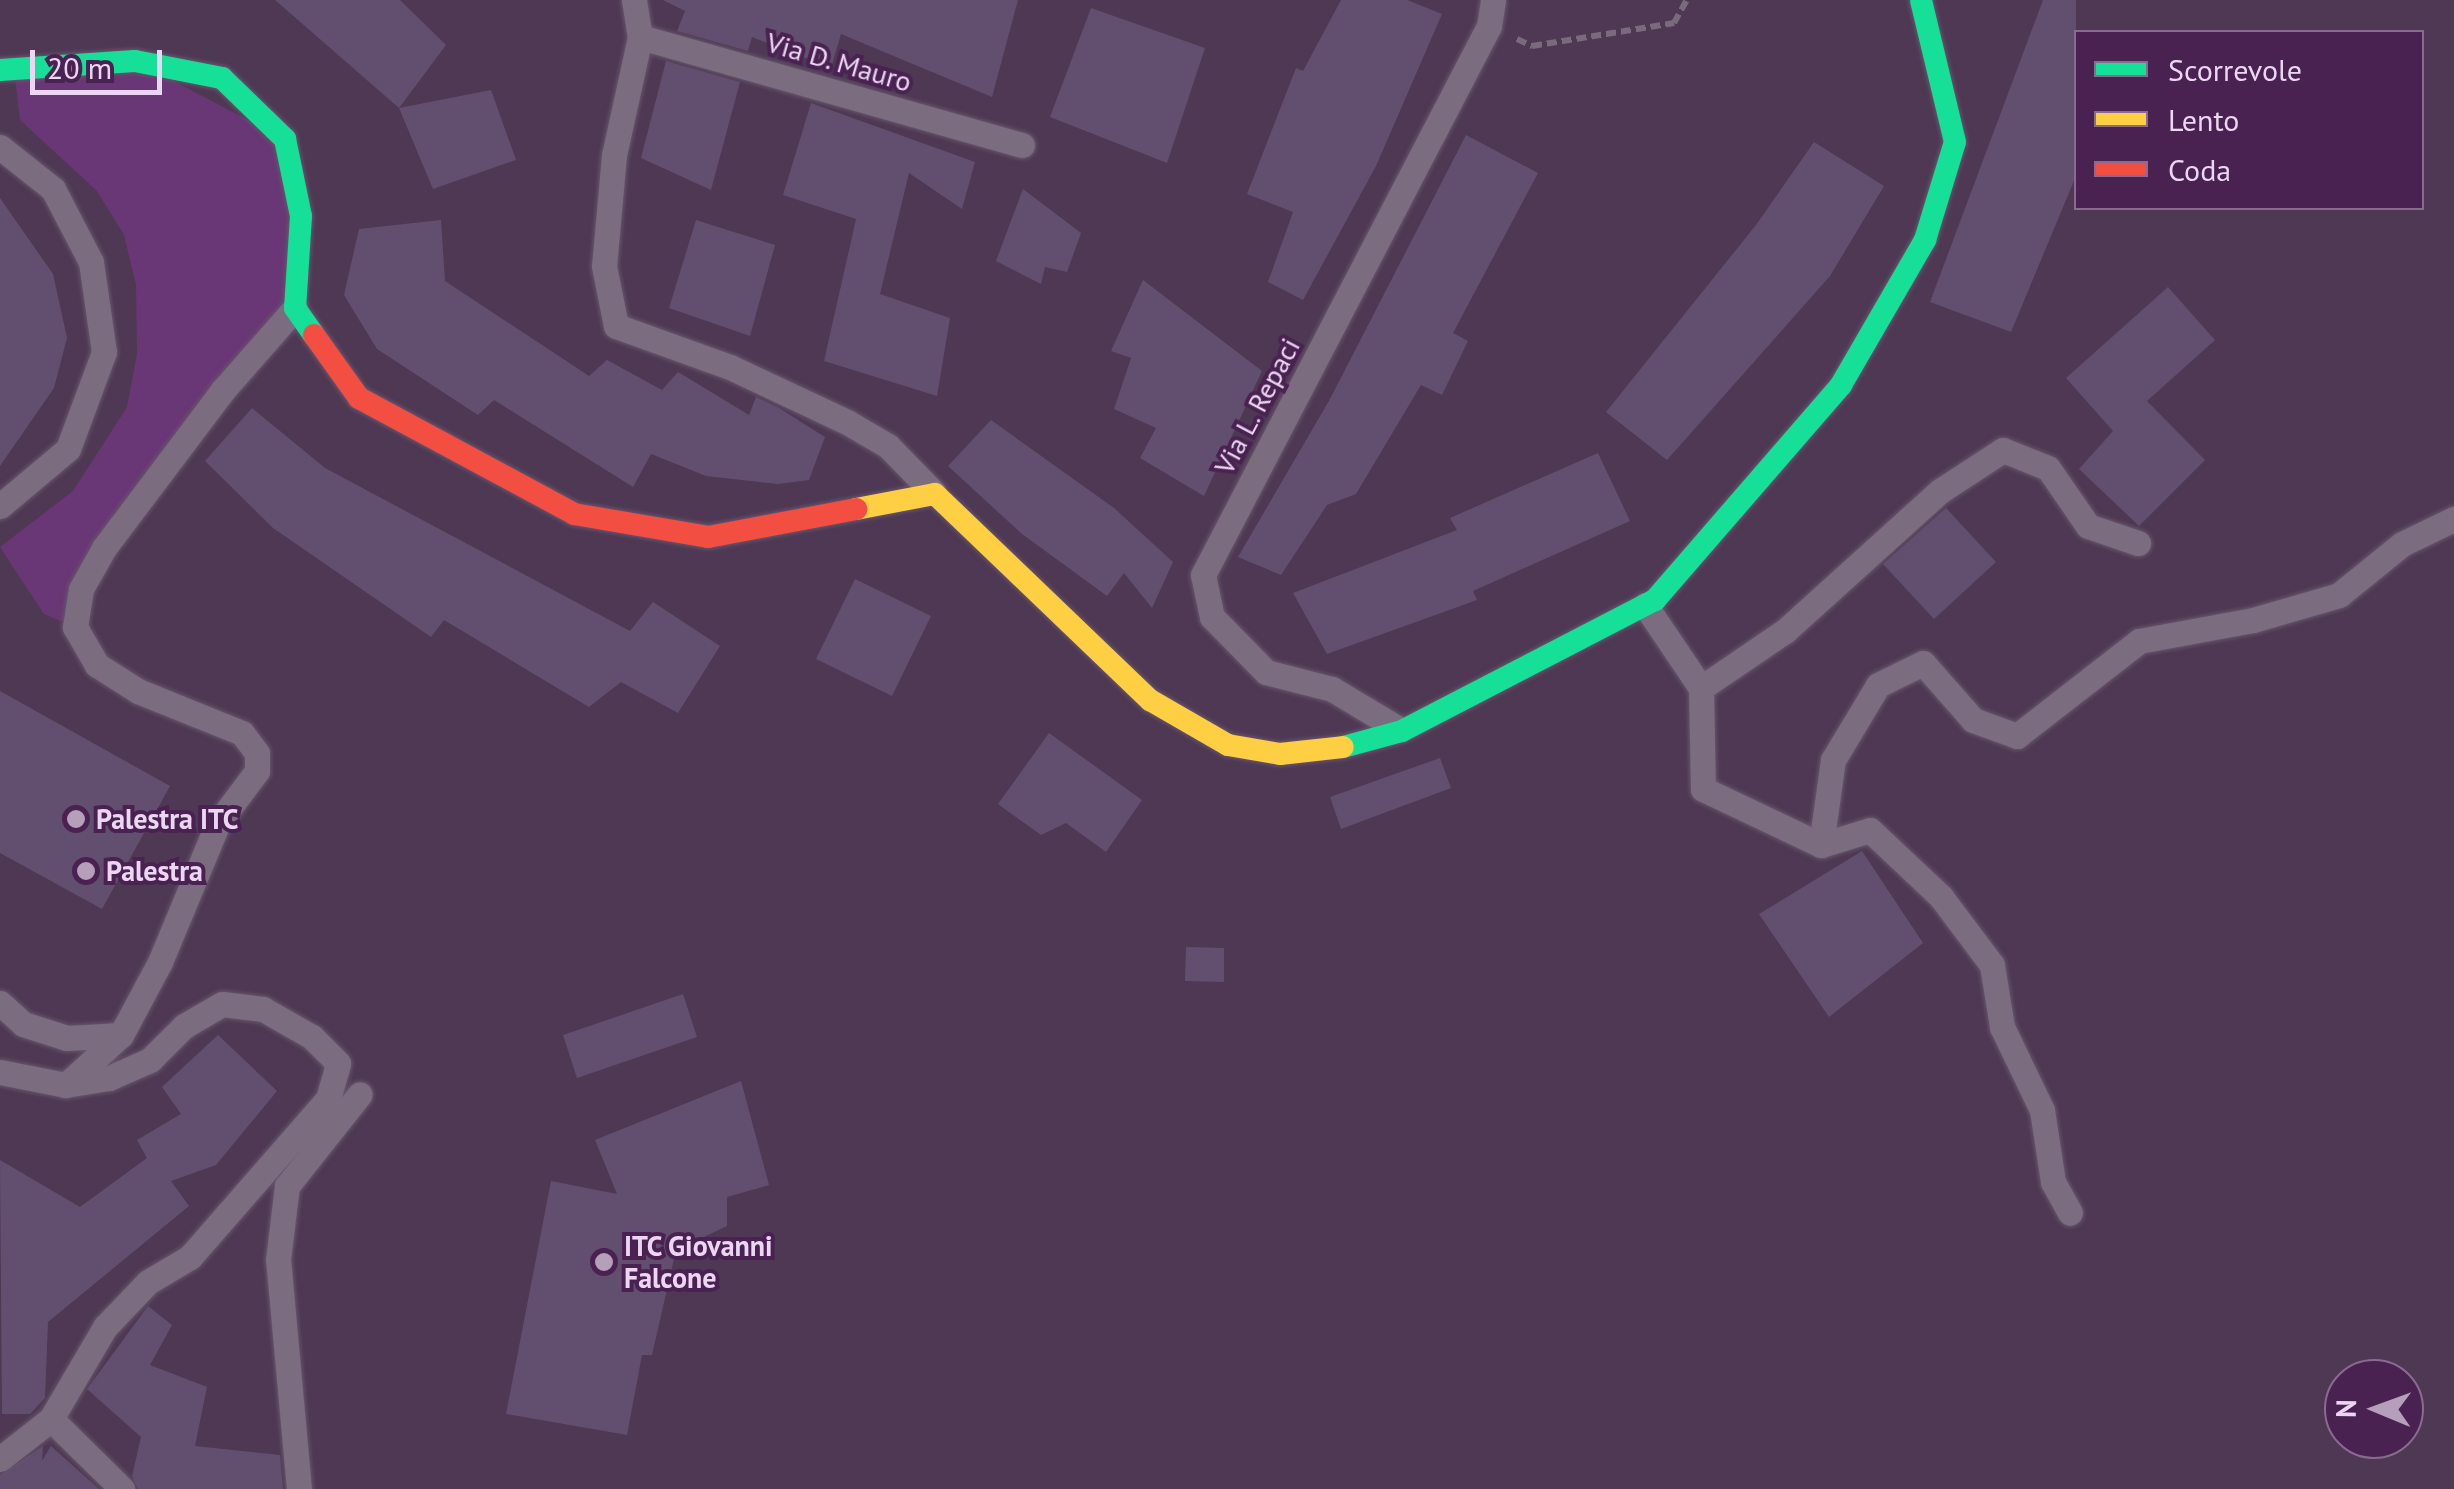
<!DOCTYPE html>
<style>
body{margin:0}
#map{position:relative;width:2454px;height:1489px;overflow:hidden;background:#4e3853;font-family:"PT Sans",sans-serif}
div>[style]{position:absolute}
.green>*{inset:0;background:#693775}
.building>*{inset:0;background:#624f70}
.path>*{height:6px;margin-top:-3px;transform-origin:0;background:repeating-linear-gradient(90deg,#796a7d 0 10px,transparent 0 15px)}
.roads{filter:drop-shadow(0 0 2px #67556c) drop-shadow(0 0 2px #67556c)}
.lane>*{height:25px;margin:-12.5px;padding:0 12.5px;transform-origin:12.5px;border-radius:12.5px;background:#7c6c80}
.fast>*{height:22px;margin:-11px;padding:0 11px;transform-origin:11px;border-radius:11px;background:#16e098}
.slow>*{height:22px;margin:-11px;padding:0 11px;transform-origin:11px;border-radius:11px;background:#ffcf43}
.jam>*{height:22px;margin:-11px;padding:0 11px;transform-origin:11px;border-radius:11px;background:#f24e42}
.dots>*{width:28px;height:28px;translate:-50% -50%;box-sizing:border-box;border:5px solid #492252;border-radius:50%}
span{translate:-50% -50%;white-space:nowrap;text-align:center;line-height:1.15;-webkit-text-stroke:8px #492252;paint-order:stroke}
.street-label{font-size:28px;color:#edd6f3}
.poi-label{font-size:28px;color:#edd6f3;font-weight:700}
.left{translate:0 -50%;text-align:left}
.legend{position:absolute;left:2074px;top:30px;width:350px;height:180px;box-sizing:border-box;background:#492252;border:2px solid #8b6a92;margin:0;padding:12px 18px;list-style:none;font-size:30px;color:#edd6f3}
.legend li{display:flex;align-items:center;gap:20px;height:50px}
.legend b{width:50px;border:2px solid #8b6a92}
.north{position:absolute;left:2324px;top:1359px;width:100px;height:100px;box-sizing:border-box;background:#492252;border:2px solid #8b6a92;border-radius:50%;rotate:271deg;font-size:28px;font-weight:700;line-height:40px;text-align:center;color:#edd6f3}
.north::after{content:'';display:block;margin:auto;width:35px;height:45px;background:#b59fbb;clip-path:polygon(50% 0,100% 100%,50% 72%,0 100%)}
.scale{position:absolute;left:30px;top:50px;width:132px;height:45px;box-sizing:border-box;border:5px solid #edd6f3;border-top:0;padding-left:12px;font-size:30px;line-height:35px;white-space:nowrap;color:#edd6f3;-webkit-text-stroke:8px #492252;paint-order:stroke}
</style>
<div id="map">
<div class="green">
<div style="clip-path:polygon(135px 61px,285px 139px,295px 308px,104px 548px,75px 627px,44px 614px,0 547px,73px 491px,127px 407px,137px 354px,136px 285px,124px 235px,97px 191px,20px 120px,14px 69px)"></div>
</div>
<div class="building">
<div style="clip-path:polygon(275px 0,400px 0,446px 45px,399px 108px)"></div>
<div style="clip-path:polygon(663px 0,1018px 0,992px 97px,841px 34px,831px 68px,752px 37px,748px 51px,677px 31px,685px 11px)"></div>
<div style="clip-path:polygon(1341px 0,1407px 0,1442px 14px,1376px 166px,1303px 300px,1268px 282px,1293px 212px,1247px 194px,1296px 68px,1303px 71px)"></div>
<div style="clip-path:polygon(2043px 0,2076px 0,2076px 176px,2011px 332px,1930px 302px)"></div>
<div style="clip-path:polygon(1091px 8px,1205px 48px,1167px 163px,1050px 117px)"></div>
<div style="clip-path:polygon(666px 61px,740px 82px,711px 190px,641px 158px)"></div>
<div style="clip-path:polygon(491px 90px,516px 160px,433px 189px,399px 108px)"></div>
<div style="clip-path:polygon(811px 103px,975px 162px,962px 209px,909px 173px,880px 294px,950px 318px,937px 396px,824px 361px,856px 219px,783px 195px)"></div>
<div style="clip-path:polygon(1466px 135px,1538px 173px,1453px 333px,1468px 341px,1442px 395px,1421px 385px,1356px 494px,1327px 505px,1281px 575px,1238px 557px,1330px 399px)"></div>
<div style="clip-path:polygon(1814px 142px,1884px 186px,1830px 276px,1667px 460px,1606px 412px,1756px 225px)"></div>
<div style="clip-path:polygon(1023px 189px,1081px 233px,1067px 272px,1045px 267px,1041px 284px,996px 261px)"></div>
<div style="clip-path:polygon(0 198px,53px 274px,67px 338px,54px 388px,0 466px)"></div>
<div style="clip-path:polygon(441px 220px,445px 281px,589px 376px,607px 360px,662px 390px,678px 372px,749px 415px,756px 397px,779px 408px,825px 437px,809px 480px,778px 484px,706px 476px,651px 454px,633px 487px,494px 400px,478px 415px,377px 349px,344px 295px,359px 229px)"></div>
<div style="clip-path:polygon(696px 220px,775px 245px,750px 336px,669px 308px)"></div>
<div style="clip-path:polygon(1143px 280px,1262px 371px,1204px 496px,1140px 458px,1156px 428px,1114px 409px,1131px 358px,1111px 351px)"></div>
<div style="clip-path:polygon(2168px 287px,2215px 340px,2147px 401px,2205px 460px,2139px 526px,2079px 469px,2113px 431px,2066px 378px)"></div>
<div style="clip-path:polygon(252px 408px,325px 468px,630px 631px,653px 602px,720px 646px,678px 713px,621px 682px,589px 707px,444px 620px,431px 637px,273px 528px,205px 461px)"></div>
<div style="clip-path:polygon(991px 420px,1114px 508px,1173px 562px,1152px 608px,1124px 573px,1107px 596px,1022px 534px,948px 466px)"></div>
<div style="clip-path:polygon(1598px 453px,1630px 521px,1473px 591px,1477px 600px,1327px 654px,1293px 593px,1457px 530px,1450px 518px)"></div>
<div style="clip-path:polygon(1946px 508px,1996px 562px,1934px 619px,1883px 564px)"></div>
<div style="clip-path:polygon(855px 579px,931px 616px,892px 696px,816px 659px)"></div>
<div style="clip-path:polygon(0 691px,170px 786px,102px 909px,0 853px)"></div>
<div style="clip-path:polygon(1049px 733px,1142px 800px,1106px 852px,1066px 823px,1041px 835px,998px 804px)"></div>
<div style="clip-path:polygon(1440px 758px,1451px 788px,1341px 829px,1330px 797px)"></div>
<div style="clip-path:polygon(1862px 851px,1923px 943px,1829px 1017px,1759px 914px)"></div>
<div style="clip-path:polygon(1186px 947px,1224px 948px,1224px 982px,1185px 981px)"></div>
<div style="clip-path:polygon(683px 994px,697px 1037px,577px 1078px,563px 1035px)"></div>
<div style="clip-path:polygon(218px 1035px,277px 1091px,216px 1165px,171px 1181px,189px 1206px,48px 1322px,45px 1398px,30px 1414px,2px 1414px,0 1160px,80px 1207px,147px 1158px,137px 1140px,181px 1114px,162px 1087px)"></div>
<div style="clip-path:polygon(741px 1081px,769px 1185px,727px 1197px,727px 1226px,676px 1250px,652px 1355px,642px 1355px,627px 1435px,506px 1414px,551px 1181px,617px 1194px,595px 1140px)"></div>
<div style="clip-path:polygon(148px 1306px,172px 1325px,150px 1365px,207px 1387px,195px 1446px,280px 1455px,283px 1489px,138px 1489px,132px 1476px,141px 1437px,87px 1389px)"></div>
<div style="clip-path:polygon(43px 1446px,42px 1461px,51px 1446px,99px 1489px,0 1489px,0 1475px)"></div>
</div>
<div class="path">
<div style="left:1517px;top:39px;width:17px;rotate:25deg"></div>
<div style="left:1532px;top:46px;width:144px;rotate:-9.2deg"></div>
<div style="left:1674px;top:23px;width:26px;rotate:-61deg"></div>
</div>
<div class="roads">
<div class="lane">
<div style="left:634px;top:0;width:37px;rotate:81deg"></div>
<div style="left:640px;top:37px;width:121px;rotate:102.4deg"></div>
<div style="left:614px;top:155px;width:111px;rotate:95.1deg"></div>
<div style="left:604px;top:266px;width:61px;rotate:78.7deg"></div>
<div style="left:616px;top:326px;width:121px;rotate:19.8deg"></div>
<div style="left:730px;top:367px;width:129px;rotate:25.2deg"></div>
<div style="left:847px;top:422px;width:48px;rotate:30.3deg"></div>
<div style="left:888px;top:446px;width:66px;rotate:45.6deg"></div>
<div style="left:640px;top:37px;width:397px;rotate:15.8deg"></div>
<div style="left:0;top:147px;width:68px;rotate:38.4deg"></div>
<div style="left:53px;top:189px;width:82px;rotate:62.5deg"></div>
<div style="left:91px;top:262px;width:91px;rotate:81.8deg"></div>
<div style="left:104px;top:352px;width:103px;rotate:110.4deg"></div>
<div style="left:68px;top:449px;width:89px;rotate:140deg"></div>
<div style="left:1645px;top:605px;width:100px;rotate:56deg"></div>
<div style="left:1701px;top:688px;width:101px;rotate:88.9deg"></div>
<div style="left:1703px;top:789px;width:131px;rotate:25.4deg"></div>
<div style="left:1821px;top:845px;width:51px;rotate:-17deg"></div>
<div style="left:1870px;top:830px;width:98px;rotate:43.3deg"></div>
<div style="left:1941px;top:897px;width:85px;rotate:53.1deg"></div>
<div style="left:1992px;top:965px;width:63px;rotate:80.8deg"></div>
<div style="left:2002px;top:1027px;width:92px;rotate:64.3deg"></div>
<div style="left:2042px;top:1110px;width:73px;rotate:81.3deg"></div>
<div style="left:2053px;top:1182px;width:35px;rotate:61deg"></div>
<div style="left:1701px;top:688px;width:102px;rotate:-34.2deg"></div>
<div style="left:1785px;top:631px;width:209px;rotate:-42.1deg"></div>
<div style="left:1940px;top:491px;width:75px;rotate:-33.1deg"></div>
<div style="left:2003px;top:450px;width:48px;rotate:21.8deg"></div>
<div style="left:2048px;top:468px;width:70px;rotate:55.4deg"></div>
<div style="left:2088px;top:526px;width:53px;rotate:18.8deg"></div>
<div style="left:1397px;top:728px;width:76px;rotate:-149deg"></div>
<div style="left:1332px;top:689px;width:68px;rotate:-165.6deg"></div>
<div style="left:1266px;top:672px;width:77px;rotate:-134.5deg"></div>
<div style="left:1212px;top:617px;width:43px;rotate:-102.1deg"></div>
<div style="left:1203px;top:575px;width:619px;rotate:-62.48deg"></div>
<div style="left:1489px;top:26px;width:26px;rotate:-81deg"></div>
<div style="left:1821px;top:845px;width:86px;rotate:-82deg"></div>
<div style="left:1833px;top:760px;width:87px;rotate:-59deg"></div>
<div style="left:1878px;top:685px;width:50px;rotate:-26.1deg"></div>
<div style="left:1923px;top:663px;width:76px;rotate:48.7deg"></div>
<div style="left:1973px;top:720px;width:47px;rotate:20deg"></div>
<div style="left:2017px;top:736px;width:155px;rotate:-37.9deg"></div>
<div style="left:2139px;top:641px;width:116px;rotate:-10.4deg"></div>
<div style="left:2253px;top:620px;width:90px;rotate:-16.2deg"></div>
<div style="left:2339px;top:595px;width:81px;rotate:-39deg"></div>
<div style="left:2402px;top:544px;width:58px;rotate:-25.7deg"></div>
<div style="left:0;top:1003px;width:31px;rotate:42deg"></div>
<div style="left:23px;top:1024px;width:46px;rotate:17.7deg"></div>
<div style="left:67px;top:1038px;width:54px;rotate:-3.2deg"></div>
<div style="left:0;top:1072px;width:67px;rotate:11.1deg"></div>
<div style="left:66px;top:1085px;width:74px;rotate:-42.3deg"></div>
<div style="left:121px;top:1035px;width:83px;rotate:-61.9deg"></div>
<div style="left:160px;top:962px;width:151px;rotate:-67.4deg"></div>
<div style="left:218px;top:823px;width:65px;rotate:-53.1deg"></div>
<div style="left:257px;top:771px;width:18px;rotate:-90deg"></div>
<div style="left:257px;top:753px;width:25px;rotate:-127deg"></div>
<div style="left:242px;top:733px;width:112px;rotate:-158deg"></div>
<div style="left:138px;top:691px;width:49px;rotate:-147.6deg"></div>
<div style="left:97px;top:665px;width:44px;rotate:-120.1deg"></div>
<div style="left:75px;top:627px;width:38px;rotate:-81deg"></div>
<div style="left:81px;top:589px;width:47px;rotate:-60.7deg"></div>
<div style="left:104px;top:548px;width:198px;rotate:-53deg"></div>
<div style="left:223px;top:390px;width:109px;rotate:-48.7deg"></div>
<div style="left:51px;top:1419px;width:100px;rotate:44.6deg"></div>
<div style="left:0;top:1459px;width:65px;rotate:-38.1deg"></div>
<div style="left:51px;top:1419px;width:107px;rotate:-59.6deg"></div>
<div style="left:105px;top:1327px;width:62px;rotate:-46.3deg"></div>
<div style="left:148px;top:1282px;width:49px;rotate:-30.8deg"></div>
<div style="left:190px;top:1257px;width:210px;rotate:-48.9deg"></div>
<div style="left:328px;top:1099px;width:37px;rotate:-74deg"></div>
<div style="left:338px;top:1063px;width:37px;rotate:-135deg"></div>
<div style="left:312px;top:1037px;width:56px;rotate:-150.3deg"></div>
<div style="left:263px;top:1009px;width:41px;rotate:-173deg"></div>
<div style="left:222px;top:1004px;width:44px;rotate:149.9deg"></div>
<div style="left:184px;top:1026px;width:48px;rotate:135deg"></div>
<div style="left:150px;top:1060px;width:45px;rotate:156.3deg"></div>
<div style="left:109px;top:1078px;width:44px;rotate:170.8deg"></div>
<div style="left:299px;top:1489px;width:230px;rotate:-95.2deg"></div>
<div style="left:278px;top:1260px;width:75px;rotate:-83.1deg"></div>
<div style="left:287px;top:1186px;width:117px;rotate:-51.6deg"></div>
</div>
<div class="fast">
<div style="left:0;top:70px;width:135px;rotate:-3.8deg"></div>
<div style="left:135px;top:61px;width:89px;rotate:11.1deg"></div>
<div style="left:222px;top:78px;width:88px;rotate:44.1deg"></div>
<div style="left:285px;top:139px;width:79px;rotate:78.3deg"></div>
<div style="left:301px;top:216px;width:92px;rotate:93.7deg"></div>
<div style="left:295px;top:308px;width:33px;rotate:55deg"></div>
<div style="left:1343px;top:747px;width:61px;rotate:-15.2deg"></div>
<div style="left:1402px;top:731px;width:285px;rotate:-27.4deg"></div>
<div style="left:1655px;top:600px;width:284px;rotate:-49.1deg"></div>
<div style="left:1841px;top:385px;width:168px;rotate:-59.9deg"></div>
<div style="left:1925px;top:240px;width:102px;rotate:-73deg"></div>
<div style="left:1955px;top:142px;width:146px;rotate:-103.5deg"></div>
</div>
<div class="slow">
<div style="left:856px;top:509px;width:80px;rotate:-10.8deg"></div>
<div style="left:935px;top:494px;width:298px;rotate:43.8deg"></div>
<div style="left:1150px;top:700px;width:90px;rotate:30deg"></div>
<div style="left:1228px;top:745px;width:53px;rotate:9.8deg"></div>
<div style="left:1280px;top:754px;width:63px;rotate:-6.3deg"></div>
</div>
<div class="jam">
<div style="left:314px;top:335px;width:77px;rotate:54.5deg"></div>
<div style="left:359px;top:398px;width:244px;rotate:28.3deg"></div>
<div style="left:574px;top:514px;width:136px;rotate:9.7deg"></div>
<div style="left:708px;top:537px;width:151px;rotate:-10.7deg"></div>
</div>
</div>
<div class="dots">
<div style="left:76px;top:819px;background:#b59fbb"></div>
<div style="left:86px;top:871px;background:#b59fbb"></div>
<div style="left:604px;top:1262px;background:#b59fbb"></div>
</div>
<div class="street-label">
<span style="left:839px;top:62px;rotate:16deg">Via D. Mauro</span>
<span style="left:1257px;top:406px;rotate:-62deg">Via L. Repaci</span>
</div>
<div class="poi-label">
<span class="left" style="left:96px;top:819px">Palestra ITC</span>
<span class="left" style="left:106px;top:871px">Palestra</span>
<span class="left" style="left:624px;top:1262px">ITC Giovanni<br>Falcone</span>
</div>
<ul class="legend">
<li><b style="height:12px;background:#16e098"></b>Scorrevole</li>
<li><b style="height:12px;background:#ffcf43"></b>Lento</li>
<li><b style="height:12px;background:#f24e42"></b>Coda</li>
</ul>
<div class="north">N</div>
<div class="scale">20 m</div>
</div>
